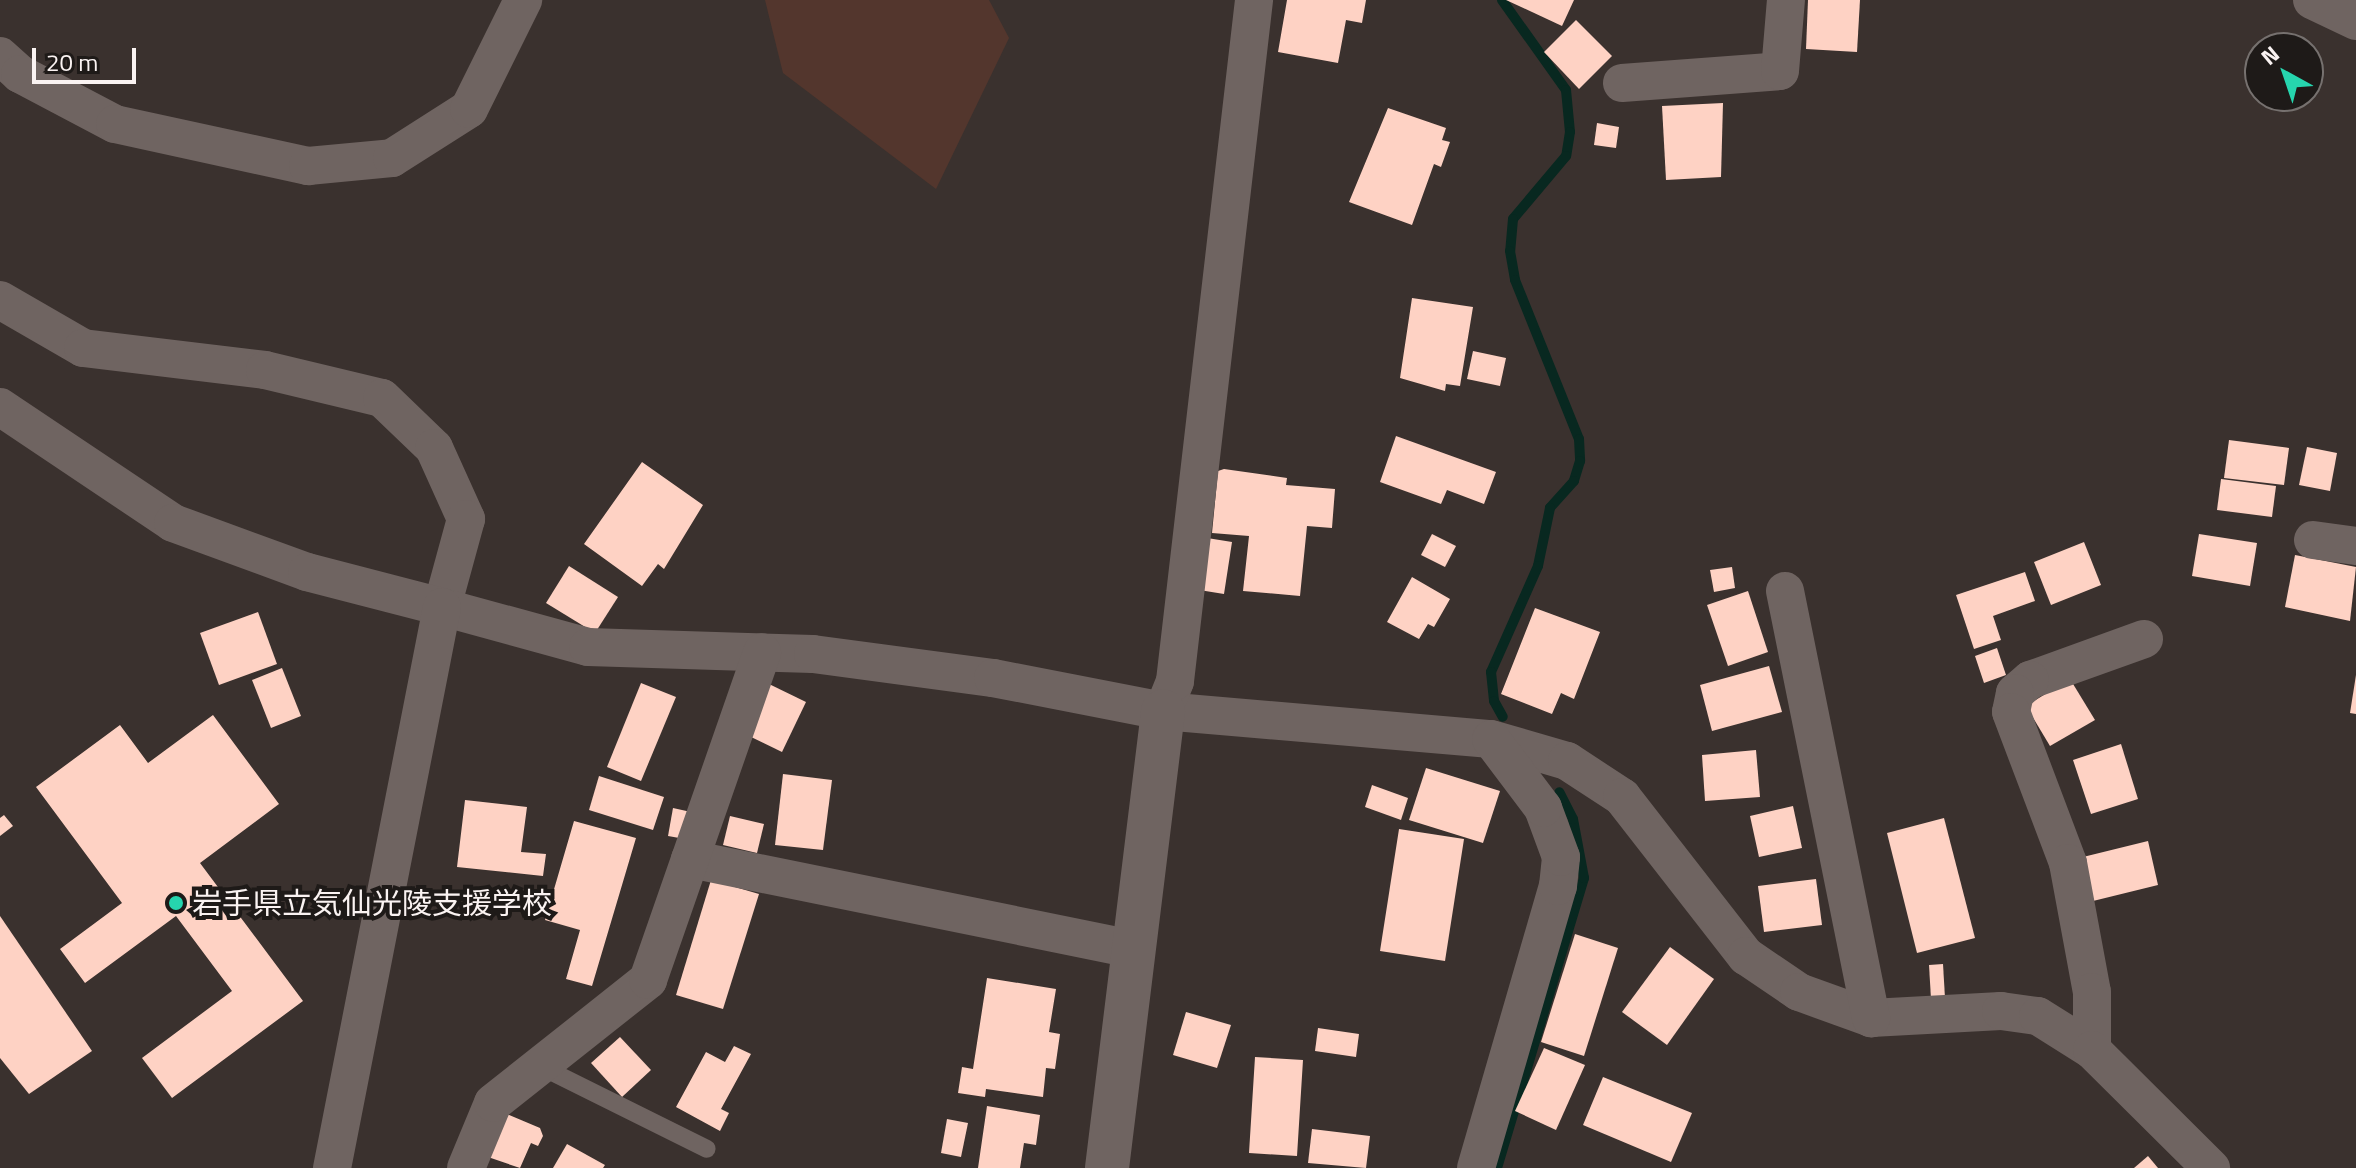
<!DOCTYPE html>
<meta charset="utf-8">
<style>
body{margin:0}
#map{position:relative;width:2356px;height:1168px;overflow:hidden;background:#3a312e;font-family:"Titillium Web","Noto Sans JP",sans-serif}
div>[style]{position:absolute}
.green>*{inset:0;background:#53362d}
.stream>*{height:10px;margin:-5px;padding:0 5px;transform-origin:5px;border-radius:5px;background:#082820}
.building>*{inset:0;background:#fed2c4}
.service>*{height:18px;margin:-9px;padding:0 9px;transform-origin:9px;border-radius:9px;background:#6f6461}
.minor>*{height:38px;margin:-19px;padding:0 19px;transform-origin:19px;border-radius:19px;background:#6f6461}
.tertiary>*{height:44px;margin:-22px;padding:0 22px;transform-origin:22px;border-radius:22px;background:#6f6461}
.dots>*{width:22px;height:22px;translate:-50% -50%;box-sizing:border-box;border:4px solid #1e1a18;border-radius:50%}
span{translate:-50% -50%;white-space:nowrap;text-align:center;line-height:1.15;-webkit-text-stroke:8px #1e1a18;paint-order:stroke}
.poi-label{font-size:30px;color:#faf3f2}
.left{translate:0 -50%;text-align:left}
.north{position:absolute;left:2244px;top:32px;width:80px;height:80px;box-sizing:border-box;background:#1e1a18;border:2px solid #76716f;border-radius:50%;rotate:320deg;font-size:22px;font-weight:700;line-height:32px;text-align:center;color:#faf3f2}
.north::after{content:'';display:block;margin:auto;width:28px;height:36px;background:#26d5ae;clip-path:polygon(50% 0,100% 100%,50% 72%,0 100%)}
.scale{position:absolute;left:32px;top:48px;width:104px;height:36px;box-sizing:border-box;border:4px solid #faf3f2;border-top:0;padding-left:10px;font-size:24px;line-height:28px;white-space:nowrap;color:#faf3f2;-webkit-text-stroke:6px #1e1a18;paint-order:stroke}
</style>
<div id="map">
<div class="green">
<div style="clip-path:polygon(765px 0,989px 0,1009px 38px,936px 189px,783px 73px)"></div>
</div>
<div class="stream">
<div style="left:1502px;top:0;width:110px;rotate:54.6deg"></div>
<div style="left:1566px;top:90px;width:42px;rotate:84.6deg"></div>
<div style="left:1570px;top:132px;width:24px;rotate:99deg"></div>
<div style="left:1566px;top:156px;width:82px;rotate:130.1deg"></div>
<div style="left:1513px;top:219px;width:32px;rotate:95deg"></div>
<div style="left:1510px;top:251px;width:29px;rotate:80deg"></div>
<div style="left:1515px;top:280px;width:171px;rotate:68.1deg"></div>
<div style="left:1579px;top:439px;width:22px;rotate:87deg"></div>
<div style="left:1580px;top:461px;width:21px;rotate:107deg"></div>
<div style="left:1574px;top:481px;width:36px;rotate:132deg"></div>
<div style="left:1550px;top:508px;width:59px;rotate:101.7deg"></div>
<div style="left:1538px;top:566px;width:116px;rotate:113.9deg"></div>
<div style="left:1491px;top:672px;width:29px;rotate:84deg"></div>
<div style="left:1494px;top:701px;width:18px;rotate:61deg"></div>
<div style="left:1497px;top:1168px;width:303px;rotate:-73.3deg"></div>
<div style="left:1584px;top:878px;width:60px;rotate:-100.6deg"></div>
<div style="left:1573px;top:819px;width:30px;rotate:-117deg"></div>
</div>
<div class="building">
<div style="clip-path:polygon(1287px 0,1366px 0,1362px 23px,1346px 20px,1338px 63px,1278px 52px)"></div>
<div style="clip-path:polygon(1506px 0,1574px 0,1562px 26px)"></div>
<div style="clip-path:polygon(1808px 0,1860px 0,1857px 52px,1806px 49px)"></div>
<div style="clip-path:polygon(1576px 20px,1612px 56px,1579px 89px,1544px 52px)"></div>
<div style="clip-path:polygon(1723px 103px,1721px 177px,1666px 180px,1662px 106px)"></div>
<div style="clip-path:polygon(1388px 108px,1446px 128px,1442px 140px,1450px 142px,1441px 167px,1434px 164px,1412px 225px,1349px 202px)"></div>
<div style="clip-path:polygon(1597px 123px,1619px 127px,1616px 148px,1594px 145px)"></div>
<div style="clip-path:polygon(1412px 298px,1473px 307px,1460px 386px,1446px 384px,1445px 391px,1400px 378px)"></div>
<div style="clip-path:polygon(1473px 351px,1506px 358px,1500px 386px,1467px 379px)"></div>
<div style="clip-path:polygon(1396px 436px,1496px 472px,1484px 504px,1447px 490px,1441px 504px,1380px 482px)"></div>
<div style="clip-path:polygon(2229px 440px,2289px 448px,2284px 485px,2224px 478px)"></div>
<div style="clip-path:polygon(2307px 447px,2337px 453px,2330px 491px,2299px 485px)"></div>
<div style="clip-path:polygon(642px 462px,703px 505px,664px 569px,658px 564px,642px 586px,584px 544px)"></div>
<div style="clip-path:polygon(1224px 469px,1287px 478px,1286px 485px,1335px 489px,1332px 528px,1307px 526px,1300px 596px,1243px 591px,1249px 536px,1212px 533px,1218px 471px)"></div>
<div style="clip-path:polygon(2221px 479px,2276px 486px,2272px 517px,2217px 510px)"></div>
<div style="clip-path:polygon(1432px 534px,1456px 546px,1445px 567px,1421px 555px)"></div>
<div style="clip-path:polygon(2199px 534px,2257px 543px,2250px 586px,2192px 576px)"></div>
<div style="clip-path:polygon(1201px 537px,1232px 542px,1224px 594px,1193px 589px)"></div>
<div style="clip-path:polygon(2084px 542px,2101px 585px,2051px 605px,2034px 562px)"></div>
<div style="clip-path:polygon(2295px 555px,2356px 567px,2350px 621px,2285px 607px)"></div>
<div style="clip-path:polygon(569px 566px,618px 597px,595px 633px,546px 603px)"></div>
<div style="clip-path:polygon(1732px 567px,1735px 588px,1714px 592px,1710px 570px)"></div>
<div style="clip-path:polygon(2025px 572px,2035px 601px,1993px 616px,2001px 640px,1974px 649px,1956px 595px)"></div>
<div style="clip-path:polygon(1412px 577px,1450px 599px,1434px 627px,1428px 624px,1419px 639px,1387px 622px)"></div>
<div style="clip-path:polygon(1748px 591px,1768px 652px,1728px 666px,1707px 605px)"></div>
<div style="clip-path:polygon(1535px 608px,1600px 632px,1574px 699px,1561px 693px,1552px 714px,1501px 694px)"></div>
<div style="clip-path:polygon(258px 612px,277px 664px,219px 685px,200px 633px)"></div>
<div style="clip-path:polygon(1997px 648px,2006px 675px,1984px 683px,1975px 656px)"></div>
<div style="clip-path:polygon(1769px 666px,1782px 712px,1712px 731px,1700px 685px)"></div>
<div style="clip-path:polygon(282px 668px,301px 716px,271px 728px,252px 680px)"></div>
<div style="clip-path:polygon(2356px 675px,2356px 714px,2350px 713px)"></div>
<div style="clip-path:polygon(2070px 679px,2095px 720px,2050px 746px,2026px 706px)"></div>
<div style="clip-path:polygon(641px 683px,676px 697px,641px 781px,607px 767px)"></div>
<div style="clip-path:polygon(769px 684px,806px 702px,782px 752px,745px 734px)"></div>
<div style="clip-path:polygon(213px 715px,279px 804px,200px 863px,303px 1001px,172px 1098px,142px 1058px,232px 991px,176px 916px,85px 983px,60px 949px,122px 903px,36px 787px,120px 725px,148px 763px)"></div>
<div style="clip-path:polygon(2121px 744px,2138px 799px,2091px 814px,2073px 760px)"></div>
<div style="clip-path:polygon(1756px 750px,1760px 797px,1705px 801px,1702px 755px)"></div>
<div style="clip-path:polygon(1426px 768px,1500px 791px,1483px 843px,1409px 820px)"></div>
<div style="clip-path:polygon(783px 774px,832px 780px,823px 850px,775px 845px)"></div>
<div style="clip-path:polygon(599px 776px,664px 797px,653px 830px,589px 810px)"></div>
<div style="clip-path:polygon(1372px 785px,1408px 798px,1401px 820px,1365px 807px)"></div>
<div style="clip-path:polygon(465px 800px,527px 807px,521px 852px,546px 854px,543px 876px,457px 867px)"></div>
<div style="clip-path:polygon(1793px 806px,1802px 848px,1759px 857px,1750px 816px)"></div>
<div style="clip-path:polygon(673px 808px,691px 812px,685px 839px,668px 836px)"></div>
<div style="clip-path:polygon(4px 815px,13px 826px,0 836px,0 818px)"></div>
<div style="clip-path:polygon(730px 816px,764px 824px,757px 853px,723px 845px)"></div>
<div style="clip-path:polygon(1944px 818px,1975px 938px,1917px 953px,1887px 833px)"></div>
<div style="clip-path:polygon(574px 821px,636px 838px,592px 986px,566px 979px,580px 930px,545px 920px)"></div>
<div style="clip-path:polygon(1399px 829px,1464px 839px,1445px 961px,1380px 951px)"></div>
<div style="clip-path:polygon(2148px 841px,2158px 885px,2093px 901px,2083px 857px)"></div>
<div style="clip-path:polygon(1816px 879px,1822px 925px,1764px 932px,1758px 886px)"></div>
<div style="clip-path:polygon(711px 880px,759px 894px,723px 1009px,676px 995px)"></div>
<div style="clip-path:polygon(0 916px,92px 1051px,29px 1094px,0 1058px)"></div>
<div style="clip-path:polygon(1575px 934px,1618px 948px,1584px 1056px,1541px 1042px)"></div>
<div style="clip-path:polygon(1670px 947px,1714px 979px,1667px 1045px,1622px 1012px)"></div>
<div style="clip-path:polygon(1943px 964px,1945px 998px,1931px 999px,1929px 965px)"></div>
<div style="clip-path:polygon(987px 978px,1056px 989px,1049px 1032px,1060px 1034px,1055px 1069px,1046px 1068px,1043px 1097px,986px 1089px,985px 1097px,958px 1093px,962px 1067px,973px 1069px)"></div>
<div style="clip-path:polygon(1186px 1012px,1231px 1025px,1217px 1068px,1173px 1055px)"></div>
<div style="clip-path:polygon(1318px 1028px,1359px 1034px,1356px 1057px,1315px 1051px)"></div>
<div style="clip-path:polygon(620px 1037px,651px 1070px,622px 1097px,591px 1063px)"></div>
<div style="clip-path:polygon(734px 1046px,751px 1054px,721px 1109px,729px 1113px,720px 1131px,676px 1107px,706px 1052px,725px 1062px)"></div>
<div style="clip-path:polygon(1544px 1048px,1585px 1065px,1556px 1130px,1515px 1111px)"></div>
<div style="clip-path:polygon(1255px 1057px,1303px 1060px,1297px 1156px,1249px 1153px)"></div>
<div style="clip-path:polygon(1603px 1077px,1692px 1113px,1671px 1162px,1583px 1125px)"></div>
<div style="clip-path:polygon(987px 1106px,1040px 1115px,1036px 1145px,1024px 1143px,1020px 1168px,978px 1168px)"></div>
<div style="clip-path:polygon(507px 1114px,540px 1128px,543px 1136px,538px 1146px,531px 1143px,520px 1168px,488px 1157px)"></div>
<div style="clip-path:polygon(947px 1119px,968px 1123px,961px 1157px,941px 1153px)"></div>
<div style="clip-path:polygon(1312px 1129px,1370px 1136px,1366px 1168px,1308px 1163px)"></div>
<div style="clip-path:polygon(567px 1144px,605px 1165px,603px 1168px,553px 1168px)"></div>
<div style="clip-path:polygon(2148px 1156px,2158px 1168px,2134px 1168px)"></div>
</div>
<div class="service">
<div style="left:540px;top:1066px;width:186px;rotate:26.4deg"></div>
</div>
<div class="minor">
<div style="left:2312px;top:0;width:49px;rotate:25.5deg"></div>
<div style="left:0;top:56px;width:27px;rotate:42deg"></div>
<div style="left:20px;top:74px;width:107px;rotate:27.8deg"></div>
<div style="left:115px;top:124px;width:198px;rotate:12.3deg"></div>
<div style="left:308px;top:166px;width:84px;rotate:-5.4deg"></div>
<div style="left:392px;top:158px;width:91px;rotate:-32.5deg"></div>
<div style="left:469px;top:109px;width:122px;rotate:-63.6deg"></div>
<div style="left:1622px;top:83px;width:158px;rotate:-4.3deg"></div>
<div style="left:1780px;top:71px;width:71px;rotate:-85.2deg"></div>
<div style="left:0;top:300px;width:96px;rotate:30deg"></div>
<div style="left:83px;top:348px;width:183px;rotate:6.9deg"></div>
<div style="left:265px;top:370px;width:120px;rotate:13.5deg"></div>
<div style="left:382px;top:398px;width:72px;rotate:43.9deg"></div>
<div style="left:434px;top:448px;width:78px;rotate:65.7deg"></div>
<div style="left:466px;top:519px;width:91px;rotate:105.3deg"></div>
<div style="left:442px;top:607px;width:151px;rotate:15.3deg"></div>
<div style="left:588px;top:647px;width:225px;rotate:1.8deg"></div>
<div style="left:813px;top:654px;width:182px;rotate:7.6deg"></div>
<div style="left:993px;top:678px;width:173px;rotate:11deg"></div>
<div style="left:1163px;top:711px;width:329px;rotate:4.9deg"></div>
<div style="left:1491px;top:739px;width:79px;rotate:16.1deg"></div>
<div style="left:1567px;top:761px;width:66px;rotate:33.2deg"></div>
<div style="left:1622px;top:797px;width:202px;rotate:52.1deg"></div>
<div style="left:1746px;top:956px;width:64px;rotate:34.2deg"></div>
<div style="left:1799px;top:992px;width:77px;rotate:19.9deg"></div>
<div style="left:1871px;top:1018px;width:130px;rotate:-3.1deg"></div>
<div style="left:2001px;top:1011px;width:37px;rotate:8deg"></div>
<div style="left:2038px;top:1016px;width:64px;rotate:32.2deg"></div>
<div style="left:0;top:407px;width:208px;rotate:33.8deg"></div>
<div style="left:173px;top:523px;width:143px;rotate:20.1deg"></div>
<div style="left:307px;top:572px;width:139px;rotate:14.5deg"></div>
<div style="left:442px;top:607px;width:572px;rotate:101.09deg"></div>
<div style="left:2313px;top:540px;width:43px;rotate:7.9deg"></div>
<div style="left:1785px;top:591px;width:436px;rotate:78.6deg"></div>
<div style="left:2144px;top:639px;width:121px;rotate:160.2deg"></div>
<div style="left:2030px;top:680px;width:20px;rotate:139deg"></div>
<div style="left:2015px;top:693px;width:19px;rotate:102deg"></div>
<div style="left:2011px;top:712px;width:161px;rotate:69.3deg"></div>
<div style="left:2068px;top:863px;width:131px;rotate:79.5deg"></div>
<div style="left:2092px;top:992px;width:58px;rotate:90deg"></div>
<div style="left:2092px;top:1050px;width:168px;rotate:44.8deg"></div>
<div style="left:1163px;top:711px;width:32px;rotate:-68deg"></div>
<div style="left:1175px;top:681px;width:686px;rotate:-83.38deg"></div>
<div style="left:690px;top:859px;width:453px;rotate:11.5deg"></div>
<div style="left:466px;top:1168px;width:70px;rotate:-67.4deg"></div>
<div style="left:493px;top:1103px;width:198px;rotate:-38.4deg"></div>
<div style="left:648px;top:980px;width:347px;rotate:-70.8deg"></div>
<div style="left:1476px;top:1168px;width:294px;rotate:-73.8deg"></div>
<div style="left:1558px;top:886px;width:29px;rotate:-84deg"></div>
<div style="left:1561px;top:857px;width:52px;rotate:-110.2deg"></div>
<div style="left:1543px;top:808px;width:86px;rotate:-127deg"></div>
</div>
<div class="tertiary">
<div style="left:1107px;top:1168px;width:460px;rotate:-83deg"></div>
</div>
<div class="dots">
<div style="left:176px;top:903px;background:#26d5ae"></div>
</div>
<div class="poi-label">
<span class="left" style="left:192px;top:903px">岩手県立気仙光陵支援学校</span>
</div>
<div class="north">N</div>
<div class="scale">20 m</div>
</div>
